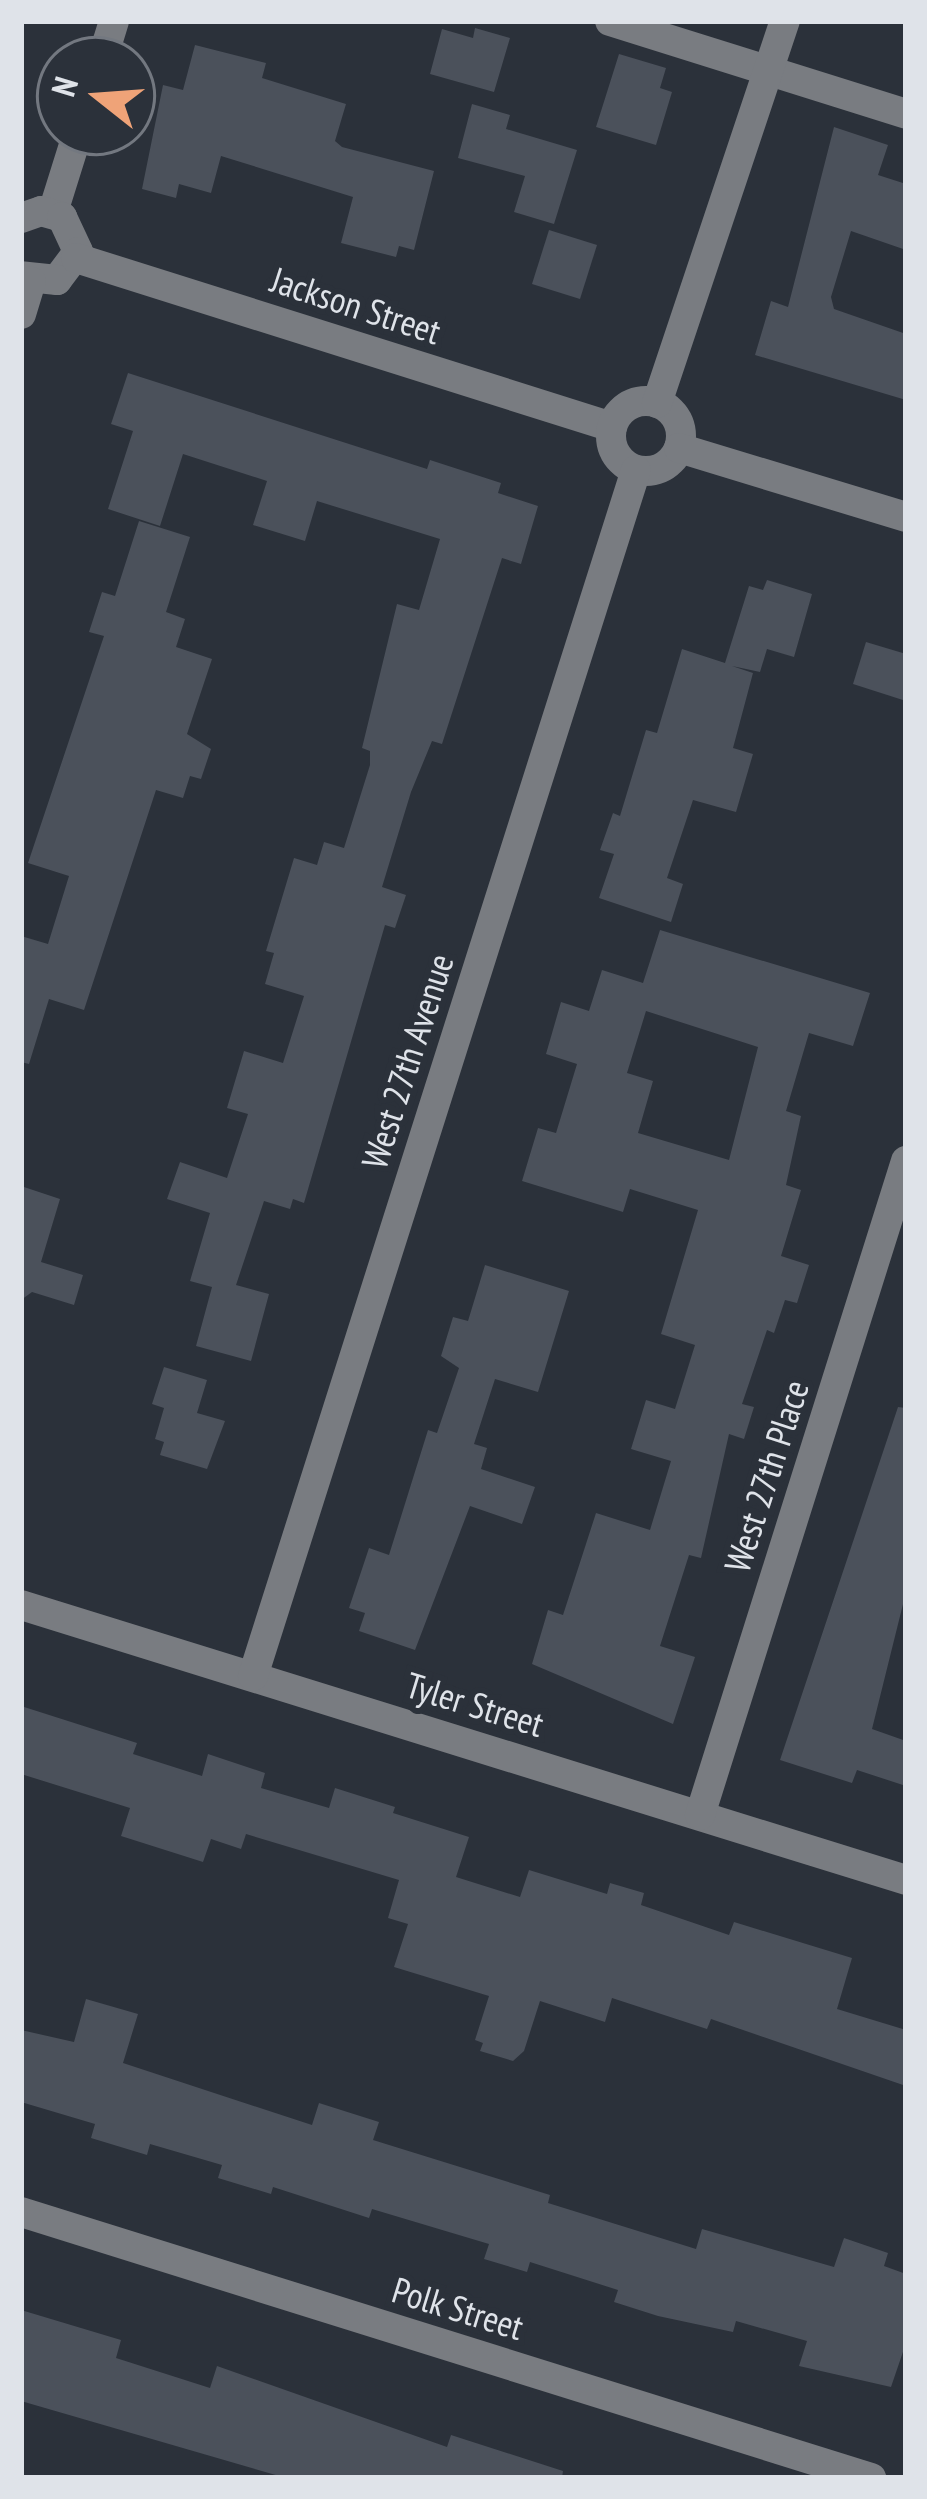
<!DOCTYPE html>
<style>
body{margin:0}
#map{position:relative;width:927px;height:2499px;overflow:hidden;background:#2b313a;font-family:"PT Sans Narrow",sans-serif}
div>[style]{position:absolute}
.building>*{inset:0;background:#4b515b}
.minor>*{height:30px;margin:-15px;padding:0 15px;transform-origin:15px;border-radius:15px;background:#797c81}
.minor>.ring{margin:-15px;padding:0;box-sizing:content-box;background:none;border:30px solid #797c81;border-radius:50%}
span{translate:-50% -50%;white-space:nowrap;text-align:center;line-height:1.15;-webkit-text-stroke:12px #2b313a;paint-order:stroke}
.street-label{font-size:36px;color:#dfe3e9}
.frame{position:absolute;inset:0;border:24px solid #dfe3e9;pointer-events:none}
.north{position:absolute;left:36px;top:36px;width:120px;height:120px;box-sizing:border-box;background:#2b313a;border:3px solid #737880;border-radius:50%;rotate:287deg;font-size:33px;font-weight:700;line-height:48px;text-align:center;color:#dfe3e9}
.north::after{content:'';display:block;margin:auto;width:42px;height:54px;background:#efa378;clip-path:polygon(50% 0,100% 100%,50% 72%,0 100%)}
</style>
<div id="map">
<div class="building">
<div style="clip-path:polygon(475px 28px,510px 38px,494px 92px,430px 74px,442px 29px,473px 38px)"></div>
<div style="clip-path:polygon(195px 45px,266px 63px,262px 78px,346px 104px,335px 141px,342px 147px,434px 171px,414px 250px,399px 246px,396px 257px,341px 243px,353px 197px,221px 156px,211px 193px,179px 184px,176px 198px,142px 189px,163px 85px,183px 90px)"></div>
<div style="clip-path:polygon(619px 54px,666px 68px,660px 88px,672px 92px,656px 145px,596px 127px)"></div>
<div style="clip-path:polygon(472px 104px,510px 115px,506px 129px,577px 150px,554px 224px,514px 212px,525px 176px,458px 158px)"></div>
<div style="clip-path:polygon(834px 127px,888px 145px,878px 175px,906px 184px,906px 250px,851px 231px,831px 297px,834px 309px,906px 334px,906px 400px,755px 355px,771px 301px,788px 307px)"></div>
<div style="clip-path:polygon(549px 230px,597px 245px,580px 299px,532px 284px)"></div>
<div style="clip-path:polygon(128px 373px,427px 469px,430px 460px,501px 483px,498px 493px,538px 506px,521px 564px,502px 558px,442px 744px,432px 741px,411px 792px,382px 887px,406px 895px,395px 928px,385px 925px,304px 1203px,293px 1199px,290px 1209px,264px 1201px,236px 1285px,269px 1294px,251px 1361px,196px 1346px,212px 1287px,190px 1281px,210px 1213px,167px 1199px,180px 1162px,227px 1178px,248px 1114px,227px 1108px,244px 1051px,283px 1063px,304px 996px,265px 984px,274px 953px,266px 951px,294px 858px,317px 865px,324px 842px,344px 848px,370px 765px,370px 751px,362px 748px,397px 604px,419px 610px,440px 539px,317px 501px,305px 541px,253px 525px,267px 481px,183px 454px,160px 526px,108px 509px,133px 431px,111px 424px)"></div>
<div style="clip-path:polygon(139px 521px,190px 537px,166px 612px,185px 619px,176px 647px,212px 659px,187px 734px,211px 749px,201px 779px,190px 776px,183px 798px,156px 790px,84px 1010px,49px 999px,29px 1064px,21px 1062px,21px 936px,48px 944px,69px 876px,28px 863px,104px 636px,89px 632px,102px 592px,115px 596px)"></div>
<div style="clip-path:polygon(767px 580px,812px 594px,794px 657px,767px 649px,760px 672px,732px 666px,753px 673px,733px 748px,753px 754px,736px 812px,693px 800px,667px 878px,683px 884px,671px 922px,599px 898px,614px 854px,600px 850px,613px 813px,620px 816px,646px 730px,657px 733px,682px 649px,725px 663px,749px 586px,763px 590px)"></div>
<div style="clip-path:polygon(866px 642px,906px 654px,906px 701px,853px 684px)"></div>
<div style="clip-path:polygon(evenodd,660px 930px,870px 993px,853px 1046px,809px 1033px,786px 1111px,801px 1116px,786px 1185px,801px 1190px,781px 1256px,809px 1265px,797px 1303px,785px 1300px,774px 1333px,767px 1330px,742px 1404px,754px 1407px,744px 1439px,729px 1434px,701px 1558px,689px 1555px,660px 1646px,695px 1657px,673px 1724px,532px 1664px,548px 1610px,563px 1615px,596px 1513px,650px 1530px,671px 1461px,631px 1449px,646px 1400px,675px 1409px,695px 1345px,661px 1334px,698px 1210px,630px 1189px,623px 1212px,522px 1181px,538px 1128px,556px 1133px,577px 1064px,546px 1054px,561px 1002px,589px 1011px,602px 970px,643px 983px,660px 930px,646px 1011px,758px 1047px,729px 1160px,638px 1133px,653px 1081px,627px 1073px,646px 1011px)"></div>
<div style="clip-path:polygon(21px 1186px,60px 1199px,41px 1262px,83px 1275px,74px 1305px,32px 1292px,21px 1300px)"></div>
<div style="clip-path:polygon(485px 1265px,569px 1291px,538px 1392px,495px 1379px,474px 1444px,487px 1448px,481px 1469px,535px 1487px,522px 1524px,470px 1506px,415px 1650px,359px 1631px,365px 1613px,349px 1608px,369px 1548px,389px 1555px,428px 1430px,437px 1433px,459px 1368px,441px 1356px,453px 1317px,468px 1321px)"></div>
<div style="clip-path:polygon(164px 1367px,207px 1380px,197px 1413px,225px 1421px,207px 1469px,160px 1455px,164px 1442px,155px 1439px,164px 1408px,152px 1404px)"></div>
<div style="clip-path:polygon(898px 1407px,906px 1408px,906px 1592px,872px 1729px,906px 1741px,906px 1786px,857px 1770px,852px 1783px,780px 1760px)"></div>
<div style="clip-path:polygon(21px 1706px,137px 1743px,133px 1754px,202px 1776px,208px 1754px,265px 1773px,261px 1788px,329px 1808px,335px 1788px,395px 1807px,393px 1813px,469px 1837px,456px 1877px,520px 1897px,529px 1870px,607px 1894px,610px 1883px,644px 1893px,641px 1905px,729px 1935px,734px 1922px,852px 1958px,837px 2009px,906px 2030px,906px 2086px,711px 2019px,707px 2029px,612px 1998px,605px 2022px,540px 2001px,524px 2051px,513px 2061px,480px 2051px,483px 2043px,475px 2040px,489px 1996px,394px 1967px,408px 1924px,388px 1918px,399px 1880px,246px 1834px,241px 1849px,211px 1839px,203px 1862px,121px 1836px,130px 1808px,21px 1774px)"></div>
<div style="clip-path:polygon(86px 1999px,138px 2014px,123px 2063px,312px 2125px,319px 2103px,379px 2122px,373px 2140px,550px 2195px,548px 2203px,696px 2249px,702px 2229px,834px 2267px,844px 2238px,888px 2253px,884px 2266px,906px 2274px,906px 2343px,891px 2387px,799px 2366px,807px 2341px,736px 2321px,733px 2332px,658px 2316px,614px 2302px,618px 2290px,530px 2262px,527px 2272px,484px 2259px,489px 2244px,372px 2209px,369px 2218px,273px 2187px,271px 2194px,218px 2178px,222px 2165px,150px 2144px,147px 2155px,91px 2138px,95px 2124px,21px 2102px,21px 2030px,74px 2042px)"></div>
<div style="clip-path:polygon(21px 2310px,121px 2340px,116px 2358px,210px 2388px,217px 2366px,447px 2447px,451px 2435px,563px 2471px,562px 2478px,286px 2478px,21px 2401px)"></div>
</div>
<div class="minor">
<div style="left:610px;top:21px;width:310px;rotate:17.4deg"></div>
<div style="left:102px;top:60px;width:41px;rotate:-72.9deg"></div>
<div style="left:53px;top:212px;width:84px;rotate:-72.6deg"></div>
<div style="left:21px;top:218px;width:21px;rotate:-19deg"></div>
<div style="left:41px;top:211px;width:22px;rotate:16deg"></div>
<div style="left:62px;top:217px;width:38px;rotate:65deg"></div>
<div style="left:78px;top:252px;width:35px;rotate:127deg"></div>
<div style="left:57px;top:280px;width:36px;rotate:-174deg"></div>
<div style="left:76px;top:258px;width:562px;rotate:17.5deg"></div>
<div style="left:21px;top:314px;width:34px;rotate:-73deg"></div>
<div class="ring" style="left:611px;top:401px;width:40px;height:40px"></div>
<div style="left:657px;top:403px;width:403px;rotate:-71.5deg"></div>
<div style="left:679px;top:448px;width:237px;rotate:16.9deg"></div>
<div style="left:21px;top:1605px;width:927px;rotate:17.26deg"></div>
<div style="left:253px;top:1676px;width:1265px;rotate:-72.38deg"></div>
<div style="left:700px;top:1815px;width:686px;rotate:-72.52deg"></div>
<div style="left:21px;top:2212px;width:891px;rotate:17.38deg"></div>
</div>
<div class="street-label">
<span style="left:356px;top:305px;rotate:18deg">Jackson Street</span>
<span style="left:407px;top:1061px;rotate:-72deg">West 27th Avenue</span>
<span style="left:766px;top:1476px;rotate:-72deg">West 27th Place</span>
<span style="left:475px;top:1704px;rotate:17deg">Tyler Street</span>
<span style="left:458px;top:2308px;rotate:17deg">Polk Street</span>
</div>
<div class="frame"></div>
<div class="north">N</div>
</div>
